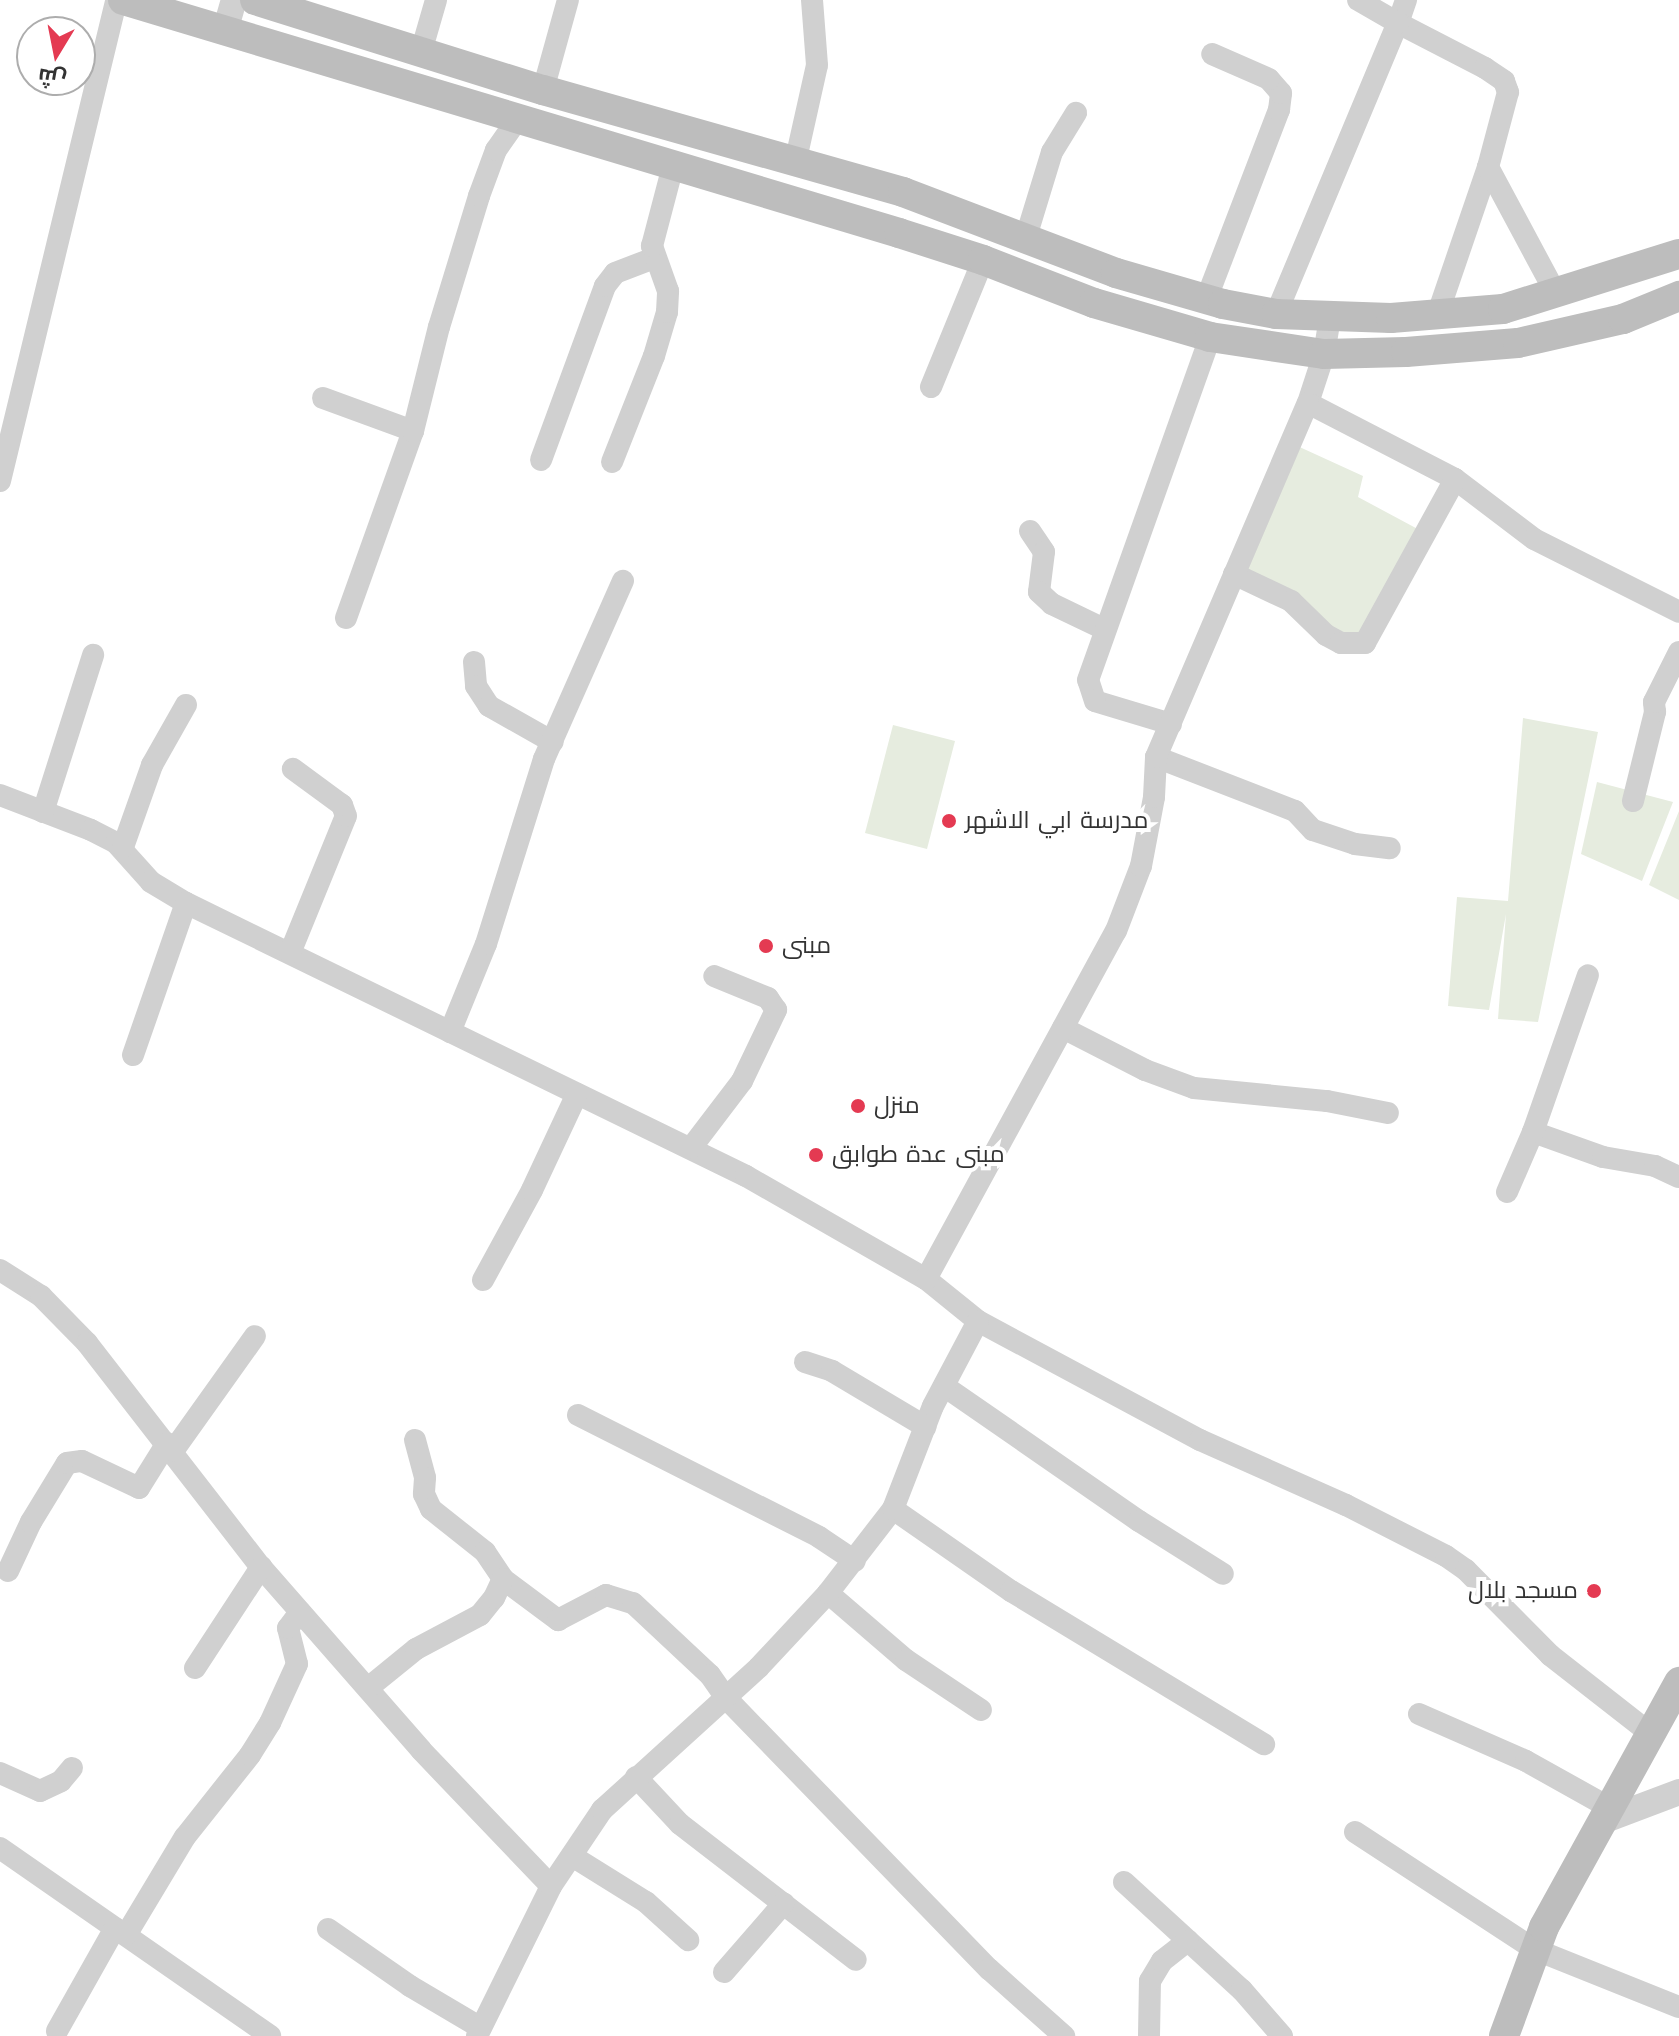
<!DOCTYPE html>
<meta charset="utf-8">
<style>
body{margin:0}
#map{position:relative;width:1679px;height:2036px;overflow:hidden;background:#fff;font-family:"Work Sans",Cairo,sans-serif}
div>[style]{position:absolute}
.green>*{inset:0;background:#e6ecdf}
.minor>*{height:22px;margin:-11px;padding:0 11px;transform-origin:11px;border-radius:11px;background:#d0d0d0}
.tertiary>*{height:26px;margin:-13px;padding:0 13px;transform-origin:13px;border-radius:13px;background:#d0d0d0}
.secondary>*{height:30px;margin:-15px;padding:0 15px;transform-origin:15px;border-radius:15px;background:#bdbdbd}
.dots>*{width:22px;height:22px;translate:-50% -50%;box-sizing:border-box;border:4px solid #fff;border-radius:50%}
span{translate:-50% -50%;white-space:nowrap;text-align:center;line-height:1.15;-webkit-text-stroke:8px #fff;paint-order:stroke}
.poi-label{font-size:24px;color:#333}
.left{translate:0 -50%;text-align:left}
.right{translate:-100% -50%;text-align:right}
.north{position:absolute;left:16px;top:16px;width:80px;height:80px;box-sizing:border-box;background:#fff;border:2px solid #adadad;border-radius:50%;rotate:190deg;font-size:22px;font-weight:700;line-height:32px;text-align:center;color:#333}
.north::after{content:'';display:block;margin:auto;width:28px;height:36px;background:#e43a52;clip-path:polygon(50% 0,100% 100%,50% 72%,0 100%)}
</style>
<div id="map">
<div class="green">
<div style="clip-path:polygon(1293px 444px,1363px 476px,1358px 497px,1427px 534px,1354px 645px,1234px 574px)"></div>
<div style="clip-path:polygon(1523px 718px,1598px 732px,1538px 1022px,1498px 1019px,1506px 914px,1489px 1010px,1448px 1006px,1457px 897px,1508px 901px)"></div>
<div style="clip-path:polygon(893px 725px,955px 741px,927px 849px,865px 833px)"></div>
<div style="clip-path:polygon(1597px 782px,1673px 802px,1642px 881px,1581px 854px)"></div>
<div style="clip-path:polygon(1679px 811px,1679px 900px,1649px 885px)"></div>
</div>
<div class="minor">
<div style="left:1406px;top:0;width:24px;rotate:109deg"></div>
<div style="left:1398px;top:23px;width:98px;rotate:27.3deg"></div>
<div style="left:1485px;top:68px;width:23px;rotate:34deg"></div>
<div style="left:1504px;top:81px;width:12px;rotate:70deg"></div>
<div style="left:1508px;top:92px;width:78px;rotate:104.9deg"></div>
<div style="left:1488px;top:167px;width:157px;rotate:108.9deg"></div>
<div style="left:421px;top:52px;width:54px;rotate:-73.9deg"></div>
<div style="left:543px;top:90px;width:93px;rotate:-74.5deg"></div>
<div style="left:796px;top:159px;width:96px;rotate:-77.4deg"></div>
<div style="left:817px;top:65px;width:65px;rotate:-94.4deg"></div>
<div style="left:1488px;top:167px;width:144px;rotate:61.8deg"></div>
<div style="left:1026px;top:237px;width:89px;rotate:-73deg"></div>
<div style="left:1052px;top:152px;width:46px;rotate:-58.4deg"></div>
<div style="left:1206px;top:300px;width:204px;rotate:-69deg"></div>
<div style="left:1279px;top:110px;width:17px;rotate:-83deg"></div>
<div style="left:1281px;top:93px;width:18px;rotate:-131deg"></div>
<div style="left:1269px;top:79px;width:62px;rotate:-156.3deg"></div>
<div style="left:1276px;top:314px;width:316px;rotate:-67.3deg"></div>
<div style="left:1398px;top:23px;width:46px;rotate:-150.1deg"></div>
<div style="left:1330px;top:317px;width:37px;rotate:99deg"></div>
<div style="left:1324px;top:354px;width:52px;rotate:108.1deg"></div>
<div style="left:1308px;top:403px;width:165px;rotate:27.3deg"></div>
<div style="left:1455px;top:479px;width:99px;rotate:37.2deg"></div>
<div style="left:1534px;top:539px;width:162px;rotate:26.7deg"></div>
<div style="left:931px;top:387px;width:137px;rotate:-67.7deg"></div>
<div style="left:323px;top:398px;width:96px;rotate:20.1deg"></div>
<div style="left:541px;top:460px;width:185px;rotate:-69.8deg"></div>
<div style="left:605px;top:286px;width:16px;rotate:-52deg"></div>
<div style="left:615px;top:273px;width:42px;rotate:-21deg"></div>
<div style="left:612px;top:462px;width:114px;rotate:-68.4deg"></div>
<div style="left:654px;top:356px;width:46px;rotate:-73.5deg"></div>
<div style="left:667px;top:312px;width:21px;rotate:-87deg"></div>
<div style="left:668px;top:291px;width:48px;rotate:-109.6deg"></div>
<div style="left:652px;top:246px;width:83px;rotate:-75.3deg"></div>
<div style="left:0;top:481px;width:495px;rotate:-76.4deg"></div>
<div style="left:1030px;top:531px;width:25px;rotate:56deg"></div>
<div style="left:1044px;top:552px;width:40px;rotate:97.1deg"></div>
<div style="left:1039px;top:592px;width:18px;rotate:43deg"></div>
<div style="left:1052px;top:604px;width:58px;rotate:25.7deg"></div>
<div style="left:1234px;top:574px;width:63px;rotate:25.3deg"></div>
<div style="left:1291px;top:601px;width:49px;rotate:44.2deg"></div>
<div style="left:1326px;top:635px;width:17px;rotate:28deg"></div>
<div style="left:1341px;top:643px;width:24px"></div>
<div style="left:1365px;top:643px;width:187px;rotate:-61.2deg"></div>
<div style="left:346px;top:618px;width:199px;rotate:-70.3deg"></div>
<div style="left:413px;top:431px;width:107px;rotate:-76deg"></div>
<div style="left:439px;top:327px;width:137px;rotate:-73deg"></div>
<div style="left:479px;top:196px;width:49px;rotate:-69.7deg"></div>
<div style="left:496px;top:150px;width:38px;rotate:-55deg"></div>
<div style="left:474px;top:662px;width:24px;rotate:85deg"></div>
<div style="left:476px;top:686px;width:24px;rotate:57deg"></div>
<div style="left:489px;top:706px;width:73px;rotate:29.4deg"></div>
<div style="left:1171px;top:724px;width:79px;rotate:-163.2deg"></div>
<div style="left:1095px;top:701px;width:22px;rotate:-108deg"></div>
<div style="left:1088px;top:680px;width:364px;rotate:-70.4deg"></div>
<div style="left:1156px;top:757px;width:149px;rotate:21.2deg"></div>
<div style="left:1295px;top:811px;width:26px;rotate:47deg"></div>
<div style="left:1313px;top:830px;width:44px;rotate:18.4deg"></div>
<div style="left:1355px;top:844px;width:35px;rotate:7deg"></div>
<div style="left:0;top:795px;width:97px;rotate:21deg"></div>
<div style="left:91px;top:830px;width:28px;rotate:27deg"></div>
<div style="left:116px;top:843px;width:52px;rotate:48.1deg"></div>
<div style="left:151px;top:882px;width:41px;rotate:31deg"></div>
<div style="left:186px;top:903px;width:623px;rotate:25.99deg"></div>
<div style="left:746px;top:1176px;width:207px;rotate:29.8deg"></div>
<div style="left:926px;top:1279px;width:67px;rotate:38.9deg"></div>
<div style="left:978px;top:1321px;width:252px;rotate:28.2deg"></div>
<div style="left:1200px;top:1440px;width:160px;rotate:24deg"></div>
<div style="left:1346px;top:1505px;width:112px;rotate:27deg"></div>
<div style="left:1446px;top:1556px;width:24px;rotate:35deg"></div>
<div style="left:1466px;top:1570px;width:120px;rotate:45.3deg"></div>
<div style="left:1550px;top:1655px;width:128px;rotate:38deg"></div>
<div style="left:1633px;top:801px;width:92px;rotate:-76.1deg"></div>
<div style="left:1655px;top:712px;width:10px;rotate:-96deg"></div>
<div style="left:1654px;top:702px;width:56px;rotate:-63.4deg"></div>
<div style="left:43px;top:812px;width:165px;rotate:-72.3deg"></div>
<div style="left:123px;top:847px;width:87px;rotate:-70.5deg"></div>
<div style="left:152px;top:765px;width:69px;rotate:-60.5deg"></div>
<div style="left:290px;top:953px;width:148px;rotate:-67.8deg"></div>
<div style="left:346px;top:816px;width:12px;rotate:-110deg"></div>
<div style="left:342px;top:805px;width:61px;rotate:-143.7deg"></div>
<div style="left:1063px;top:1028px;width:92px;rotate:27.1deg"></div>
<div style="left:1145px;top:1070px;width:52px;rotate:20.2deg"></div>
<div style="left:1194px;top:1088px;width:134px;rotate:5.6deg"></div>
<div style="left:1327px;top:1101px;width:62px;rotate:11.1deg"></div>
<div style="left:450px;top:1032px;width:95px;rotate:-67.8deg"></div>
<div style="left:486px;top:944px;width:194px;rotate:-72.6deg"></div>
<div style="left:544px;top:759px;width:195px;rotate:-66.1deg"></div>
<div style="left:133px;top:1055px;width:161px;rotate:-70.8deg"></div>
<div style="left:1533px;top:1132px;width:74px;rotate:19.7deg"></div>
<div style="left:1603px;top:1157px;width:53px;rotate:9.8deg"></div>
<div style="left:1655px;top:1166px;width:26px;rotate:25deg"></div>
<div style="left:691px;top:1148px;width:84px;rotate:-52.7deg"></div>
<div style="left:742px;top:1081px;width:79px;rotate:-64.4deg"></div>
<div style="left:776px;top:1010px;width:14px;rotate:-124deg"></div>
<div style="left:768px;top:998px;width:58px;rotate:-157.8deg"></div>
<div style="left:1507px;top:1192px;width:65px;rotate:-66.6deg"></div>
<div style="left:1533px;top:1132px;width:166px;rotate:-70.7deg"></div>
<div style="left:0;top:1270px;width:49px;rotate:32.4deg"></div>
<div style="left:41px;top:1296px;width:66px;rotate:45.6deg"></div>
<div style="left:87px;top:1343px;width:284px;rotate:52.2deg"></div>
<div style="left:261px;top:1567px;width:243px;rotate:48.8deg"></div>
<div style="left:421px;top:1750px;width:188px;rotate:46.3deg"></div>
<div style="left:926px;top:1279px;width:396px;rotate:-61.4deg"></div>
<div style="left:1116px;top:931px;width:70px;rotate:-69deg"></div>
<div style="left:1141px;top:866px;width:70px;rotate:-79.3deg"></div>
<div style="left:1154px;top:797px;width:40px;rotate:-87.1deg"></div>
<div style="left:1156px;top:757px;width:385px;rotate:-66.8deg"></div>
<div style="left:483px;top:1280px;width:102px;rotate:-61.4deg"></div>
<div style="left:532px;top:1190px;width:106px;rotate:-64.9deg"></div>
<div style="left:805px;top:1362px;width:28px;rotate:18deg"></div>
<div style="left:832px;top:1371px;width:109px;rotate:30.8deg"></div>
<div style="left:944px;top:1386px;width:237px;rotate:34.7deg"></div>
<div style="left:1139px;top:1521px;width:99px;rotate:32.2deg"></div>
<div style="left:578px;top:1415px;width:270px;rotate:26.8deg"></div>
<div style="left:819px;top:1537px;width:43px;rotate:33.7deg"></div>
<div style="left:415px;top:1440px;width:39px;rotate:75deg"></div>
<div style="left:425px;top:1478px;width:16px;rotate:94deg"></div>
<div style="left:424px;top:1494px;width:17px;rotate:65deg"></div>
<div style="left:431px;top:1509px;width:69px;rotate:38.5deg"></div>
<div style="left:485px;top:1552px;width:32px;rotate:56deg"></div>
<div style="left:503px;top:1579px;width:69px;rotate:36.7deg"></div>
<div style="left:558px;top:1620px;width:54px;rotate:-27.5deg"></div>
<div style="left:606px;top:1595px;width:28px;rotate:17deg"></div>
<div style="left:633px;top:1603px;width:105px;rotate:43.1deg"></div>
<div style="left:710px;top:1675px;width:28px;rotate:55deg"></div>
<div style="left:726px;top:1698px;width:378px;rotate:45.9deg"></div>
<div style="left:989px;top:1969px;width:101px;rotate:41.8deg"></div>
<div style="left:173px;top:1451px;width:141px;rotate:-54.5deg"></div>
<div style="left:893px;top:1509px;width:144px;rotate:34.8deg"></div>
<div style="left:1011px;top:1591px;width:296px;rotate:31.2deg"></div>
<div style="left:8px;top:1571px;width:54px;rotate:-64.9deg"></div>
<div style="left:31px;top:1522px;width:69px;rotate:-58.6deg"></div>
<div style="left:67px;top:1463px;width:15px;rotate:-8deg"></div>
<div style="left:82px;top:1461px;width:63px;rotate:25.3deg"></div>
<div style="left:139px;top:1488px;width:53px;rotate:-58.1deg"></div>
<div style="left:828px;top:1593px;width:103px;rotate:40.7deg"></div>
<div style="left:906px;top:1660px;width:90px;rotate:33.7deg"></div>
<div style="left:195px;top:1668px;width:121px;rotate:-56.8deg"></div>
<div style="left:368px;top:1688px;width:62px;rotate:-39.1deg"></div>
<div style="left:416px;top:1649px;width:72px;rotate:-28deg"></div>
<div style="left:480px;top:1615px;width:22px;rotate:-51deg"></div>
<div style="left:494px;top:1598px;width:21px;rotate:-65deg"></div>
<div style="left:1419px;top:1714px;width:117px;rotate:23.7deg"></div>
<div style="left:1526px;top:1761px;width:96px;rotate:29.2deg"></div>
<div style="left:0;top:1773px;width:44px;rotate:24.2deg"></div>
<div style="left:40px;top:1791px;width:23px;rotate:-25deg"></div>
<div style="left:61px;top:1781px;width:17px;rotate:-50deg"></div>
<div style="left:636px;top:1777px;width:64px;rotate:46.9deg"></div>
<div style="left:680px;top:1824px;width:222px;rotate:37.7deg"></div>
<div style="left:1355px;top:1832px;width:214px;rotate:33.2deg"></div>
<div style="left:1534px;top:1949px;width:156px;rotate:21.8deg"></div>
<div style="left:0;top:1848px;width:329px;rotate:34.8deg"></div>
<div style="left:572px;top:1856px;width:87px;rotate:31.9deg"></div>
<div style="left:646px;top:1902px;width:57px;rotate:42.1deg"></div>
<div style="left:1124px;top:1882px;width:160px;rotate:42.5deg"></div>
<div style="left:1242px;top:1990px;width:61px;rotate:49deg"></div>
<div style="left:328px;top:1929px;width:100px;rotate:34.8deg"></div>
<div style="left:410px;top:1986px;width:82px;rotate:30.6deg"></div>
<div style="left:126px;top:1935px;width:114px;rotate:-59deg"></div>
<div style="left:185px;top:1837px;width:105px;rotate:-51.6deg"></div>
<div style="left:250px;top:1755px;width:38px;rotate:-58deg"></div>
<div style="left:270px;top:1723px;width:65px;rotate:-65.4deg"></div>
<div style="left:297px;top:1664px;width:37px;rotate:-104deg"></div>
<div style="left:288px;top:1628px;width:20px;rotate:-53deg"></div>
<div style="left:724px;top:1972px;width:91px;rotate:-49deg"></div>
<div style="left:57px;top:2031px;width:118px;rotate:-60.6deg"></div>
<div style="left:477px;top:2036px;width:167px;rotate:-63.7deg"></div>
<div style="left:551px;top:1886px;width:92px;rotate:-56.1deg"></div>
<div style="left:602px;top:1810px;width:212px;rotate:-42.3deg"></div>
<div style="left:759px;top:1667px;width:101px;rotate:-47deg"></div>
<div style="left:828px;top:1593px;width:106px;rotate:-52.3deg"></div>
<div style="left:893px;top:1509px;width:110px;rotate:-68.8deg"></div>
<div style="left:933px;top:1406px;width:96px;rotate:-62.1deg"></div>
<div style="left:1149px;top:2036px;width:55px;rotate:-89deg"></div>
<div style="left:1150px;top:1981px;width:23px;rotate:-59deg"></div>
<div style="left:1162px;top:1961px;width:33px;rotate:-38deg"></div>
</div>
<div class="tertiary">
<div style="left:225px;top:31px;width:32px;rotate:-74deg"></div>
<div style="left:1605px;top:1820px;width:79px;rotate:-20.7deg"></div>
</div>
<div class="secondary">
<div style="left:123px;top:0;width:810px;rotate:16.71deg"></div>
<div style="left:899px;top:233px;width:88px;rotate:17.8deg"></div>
<div style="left:983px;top:260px;width:119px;rotate:21.2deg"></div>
<div style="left:1094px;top:303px;width:121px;rotate:16.3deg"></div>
<div style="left:1210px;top:337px;width:115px;rotate:8.5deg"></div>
<div style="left:1324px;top:354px;width:82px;rotate:-1.4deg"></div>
<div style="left:1406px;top:352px;width:112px;rotate:-4.6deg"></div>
<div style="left:1518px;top:343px;width:108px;rotate:-12.9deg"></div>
<div style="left:1623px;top:319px;width:61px;rotate:-22.3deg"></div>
<div style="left:255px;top:0;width:302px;rotate:17.4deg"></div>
<div style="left:543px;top:90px;width:374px;rotate:15.8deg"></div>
<div style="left:903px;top:192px;width:228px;rotate:20.8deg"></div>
<div style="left:1116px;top:273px;width:111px;rotate:16.2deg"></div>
<div style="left:1223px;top:304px;width:54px;rotate:10.7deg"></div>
<div style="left:1276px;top:314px;width:115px;rotate:2deg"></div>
<div style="left:1391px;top:318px;width:112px;rotate:-4.6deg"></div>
<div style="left:1503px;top:309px;width:184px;rotate:-17.4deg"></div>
<div style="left:1504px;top:2036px;width:116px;rotate:-69.8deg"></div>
<div style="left:1544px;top:1927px;width:280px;rotate:-61.1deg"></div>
</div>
<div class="dots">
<div style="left:949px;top:821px;background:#e43a52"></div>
<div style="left:766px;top:946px;background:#e43a52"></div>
<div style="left:858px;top:1106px;background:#e43a52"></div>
<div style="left:816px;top:1155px;background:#e43a52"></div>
<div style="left:1594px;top:1591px;background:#e43a52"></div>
</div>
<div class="poi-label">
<span class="left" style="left:965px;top:821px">مدرسة ابي الاشهر</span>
<span class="left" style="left:782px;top:946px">مبنى</span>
<span class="left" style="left:874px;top:1106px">منزل</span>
<span class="left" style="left:832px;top:1155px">مبنى عدة طوابق</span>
<span class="right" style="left:1578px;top:1591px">مسجد بلال</span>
</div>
<div class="north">ش</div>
</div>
